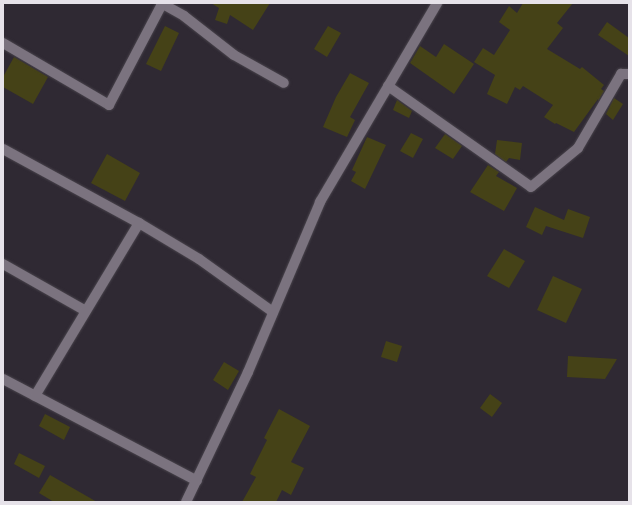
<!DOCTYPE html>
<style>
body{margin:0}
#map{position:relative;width:632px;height:505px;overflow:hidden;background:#2f2933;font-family:Cabin,sans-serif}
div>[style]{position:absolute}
.building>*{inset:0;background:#454217}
.roads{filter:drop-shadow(0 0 1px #49444c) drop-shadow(0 0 1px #49444c)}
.minor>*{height:10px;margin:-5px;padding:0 5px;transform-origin:5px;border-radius:5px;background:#7b737f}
span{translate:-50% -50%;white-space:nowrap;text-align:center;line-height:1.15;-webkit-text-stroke:4px #161317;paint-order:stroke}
.frame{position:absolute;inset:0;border:4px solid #e6e2e9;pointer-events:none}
</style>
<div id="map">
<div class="building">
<div style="clip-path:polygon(211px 3px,270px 3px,253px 30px,230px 15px,227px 24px,215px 20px,219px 8px)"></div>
<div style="clip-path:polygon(523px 3px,573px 3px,557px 23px,563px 28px,547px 49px,580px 69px,582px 67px,604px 85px,601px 89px,604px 91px,598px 101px,598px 99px,574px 132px,556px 123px,555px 124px,544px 117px,553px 105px,523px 86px,520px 90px,515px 87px,507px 104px,487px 94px,495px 75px,474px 62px,483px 48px,494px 55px,510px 30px,499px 22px,509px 6px,517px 13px)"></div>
<div style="clip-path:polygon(607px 22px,629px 38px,629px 56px,598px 35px)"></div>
<div style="clip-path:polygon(165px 26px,179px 33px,161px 71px,146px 64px)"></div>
<div style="clip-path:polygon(328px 26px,341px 33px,327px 57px,314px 49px)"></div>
<div style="clip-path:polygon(444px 44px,474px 64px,454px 94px,410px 63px,420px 46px,436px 57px)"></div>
<div style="clip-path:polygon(14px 57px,48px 77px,33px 104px,3px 87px,3px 77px)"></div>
<div style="clip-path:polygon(350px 73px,369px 83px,350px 117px,355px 120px,347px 137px,323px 127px,336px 97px)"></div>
<div style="clip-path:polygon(614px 98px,623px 104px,613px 120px,606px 114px)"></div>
<div style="clip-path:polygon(397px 100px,412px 111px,409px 118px,393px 110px)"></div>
<div style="clip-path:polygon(411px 133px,423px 139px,413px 158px,400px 151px)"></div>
<div style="clip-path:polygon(445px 134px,462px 146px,453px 159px,435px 148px)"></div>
<div style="clip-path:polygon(367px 137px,386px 145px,365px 189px,351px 181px,356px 172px,352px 170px)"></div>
<div style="clip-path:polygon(497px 140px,522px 143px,520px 160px,509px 158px,506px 162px,495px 154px)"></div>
<div style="clip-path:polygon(107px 154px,140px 173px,125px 201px,91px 183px)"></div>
<div style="clip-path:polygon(488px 165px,499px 172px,496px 176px,517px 188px,504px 211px,470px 192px)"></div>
<div style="clip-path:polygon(535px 207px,564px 220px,568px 209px,590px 217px,583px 238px,546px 226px,542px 235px,526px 227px)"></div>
<div style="clip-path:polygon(504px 249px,525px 261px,509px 288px,487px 276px)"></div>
<div style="clip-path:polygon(553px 276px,582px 289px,566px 323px,537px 310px)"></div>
<div style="clip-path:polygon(386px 341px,402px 346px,397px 362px,381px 357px)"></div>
<div style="clip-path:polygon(568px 356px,617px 359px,605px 379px,567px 377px)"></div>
<div style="clip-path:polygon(224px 362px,239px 371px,228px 390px,213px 380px)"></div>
<div style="clip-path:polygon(490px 394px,502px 403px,492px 417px,480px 408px)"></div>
<div style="clip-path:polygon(279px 409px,310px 426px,291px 462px,304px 468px,291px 495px,282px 490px,276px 502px,242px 502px,256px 477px,250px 474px,267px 440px,264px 438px)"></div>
<div style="clip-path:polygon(45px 414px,70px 427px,64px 440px,39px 426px)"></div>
<div style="clip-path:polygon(19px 453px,45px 466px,39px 478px,14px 464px)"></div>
<div style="clip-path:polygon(50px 475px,97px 502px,54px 502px,39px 493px)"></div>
</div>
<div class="roads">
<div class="minor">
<div style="left:161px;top:3px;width:26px;rotate:29deg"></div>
<div style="left:184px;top:16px;width:63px;rotate:38deg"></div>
<div style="left:234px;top:55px;width:57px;rotate:29.2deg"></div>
<div style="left:3px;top:43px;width:123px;rotate:30.3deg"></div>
<div style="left:109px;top:105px;width:114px;rotate:-62.3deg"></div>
<div style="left:388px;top:86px;width:175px;rotate:35.2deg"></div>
<div style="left:531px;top:187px;width:61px;rotate:-39.7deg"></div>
<div style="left:578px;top:148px;width:86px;rotate:-59.8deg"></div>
<div style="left:621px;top:74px;width:8px"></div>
<div style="left:3px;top:149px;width:155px;rotate:28.6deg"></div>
<div style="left:139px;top:223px;width:70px;rotate:31deg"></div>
<div style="left:199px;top:259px;width:91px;rotate:35.6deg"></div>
<div style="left:3px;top:264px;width:95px;rotate:29.5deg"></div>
<div style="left:3px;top:379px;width:219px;rotate:27.7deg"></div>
<div style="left:35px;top:396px;width:202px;rotate:-59deg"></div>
<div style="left:186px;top:502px;width:144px;rotate:-64.5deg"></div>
<div style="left:248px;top:372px;width:185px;rotate:-67deg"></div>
<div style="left:320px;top:202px;width:231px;rotate:-59.5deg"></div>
</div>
</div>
<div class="frame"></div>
</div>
